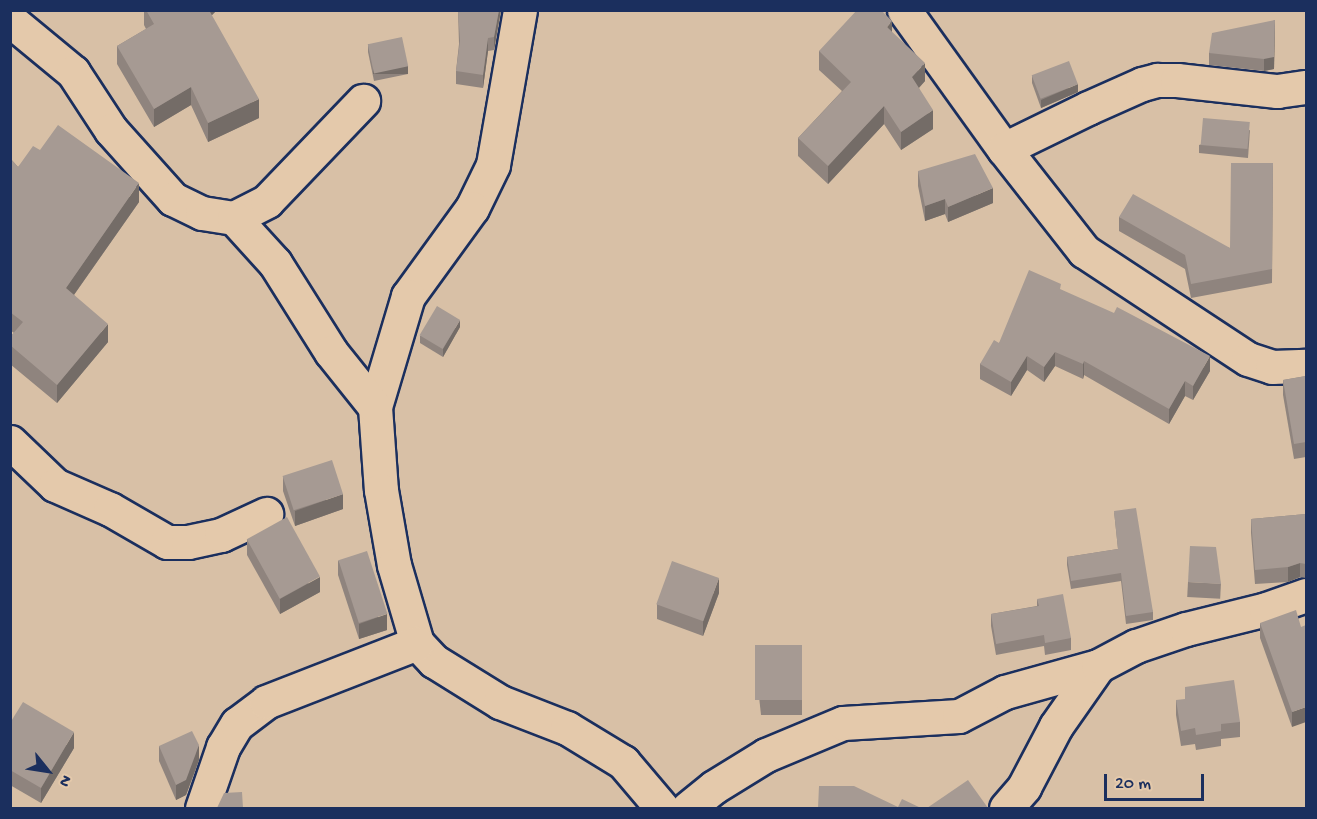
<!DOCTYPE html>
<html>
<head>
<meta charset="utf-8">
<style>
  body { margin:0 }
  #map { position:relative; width:1317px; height:819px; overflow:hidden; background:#d8c0a6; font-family:"Gochi Hand",sans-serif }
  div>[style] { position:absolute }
  .roads { filter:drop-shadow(2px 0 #1b2f5e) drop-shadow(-2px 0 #1b2f5e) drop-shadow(0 2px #1b2f5e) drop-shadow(0 -2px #1b2f5e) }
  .minor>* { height:33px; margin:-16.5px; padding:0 16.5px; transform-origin:16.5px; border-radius:16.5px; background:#e4c9ab }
  .wall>* { inset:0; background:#8f847e; transform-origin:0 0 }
  .shaded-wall>* { inset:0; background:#746c67; transform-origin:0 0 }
  .building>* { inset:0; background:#a69a93; transform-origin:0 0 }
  span { translate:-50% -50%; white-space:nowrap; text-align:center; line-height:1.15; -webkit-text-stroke:5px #e4c9ab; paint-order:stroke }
  .frame { position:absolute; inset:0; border:12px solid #1b2f5e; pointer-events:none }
  .north { position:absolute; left:18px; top:741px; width:60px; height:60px; -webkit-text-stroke:4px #e4c9ab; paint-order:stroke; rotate:120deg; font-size:16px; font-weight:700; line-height:24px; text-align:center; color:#1b2f5e }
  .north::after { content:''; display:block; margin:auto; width:21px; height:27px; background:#1b2f5e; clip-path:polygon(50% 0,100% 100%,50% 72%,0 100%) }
  .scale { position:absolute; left:1104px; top:774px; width:100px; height:27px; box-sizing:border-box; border:3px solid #1b2f5e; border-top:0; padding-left:8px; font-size:18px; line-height:21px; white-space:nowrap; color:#1b2f5e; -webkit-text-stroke:4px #e4c9ab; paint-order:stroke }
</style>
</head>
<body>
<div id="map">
  <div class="roads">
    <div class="minor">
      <div style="left:520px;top:10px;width:157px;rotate:99.9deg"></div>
      <div style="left:493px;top:165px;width:48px;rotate:116deg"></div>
      <div style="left:472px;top:208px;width:109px;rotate:126deg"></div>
      <div style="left:408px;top:296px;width:116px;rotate:106.6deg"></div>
      <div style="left:375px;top:407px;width:83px;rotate:85.9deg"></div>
      <div style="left:381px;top:490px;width:76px;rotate:80.2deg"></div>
      <div style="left:394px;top:565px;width:81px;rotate:73.6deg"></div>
      <div style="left:417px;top:643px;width:25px;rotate:47deg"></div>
      <div style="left:434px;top:661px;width:78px;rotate:31.8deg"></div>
      <div style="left:500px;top:702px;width:72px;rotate:21.2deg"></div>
      <div style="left:567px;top:728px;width:66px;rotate:31.3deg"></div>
      <div style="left:623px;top:762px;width:60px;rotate:49.7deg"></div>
      <div style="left:904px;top:10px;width:171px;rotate:54.3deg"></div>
      <div style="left:1004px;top:149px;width:130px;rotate:51.9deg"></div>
      <div style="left:1084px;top:251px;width:196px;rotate:33.4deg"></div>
      <div style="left:1248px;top:359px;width:25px;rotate:18deg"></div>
      <div style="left:1272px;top:367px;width:34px;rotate:-2deg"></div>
      <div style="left:10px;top:20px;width:82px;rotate:39.5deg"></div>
      <div style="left:73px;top:72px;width:69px;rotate:56.8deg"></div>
      <div style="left:111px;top:130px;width:93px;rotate:48.1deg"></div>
      <div style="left:173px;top:199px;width:32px;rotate:26deg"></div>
      <div style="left:202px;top:213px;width:32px;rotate:9deg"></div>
      <div style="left:234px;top:218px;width:37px;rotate:-27deg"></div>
      <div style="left:267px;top:201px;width:139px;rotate:-46.2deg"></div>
      <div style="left:1004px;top:149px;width:93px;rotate:-26deg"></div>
      <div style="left:1088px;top:108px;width:59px;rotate:-24deg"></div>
      <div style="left:1142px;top:84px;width:16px;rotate:-15deg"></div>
      <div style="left:1157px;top:80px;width:20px"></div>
      <div style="left:1177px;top:80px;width:101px;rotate:6.3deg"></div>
      <div style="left:1277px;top:91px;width:29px;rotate:-8deg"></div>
      <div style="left:234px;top:218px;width:61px;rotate:47.7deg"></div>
      <div style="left:275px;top:263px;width:105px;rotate:57.8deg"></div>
      <div style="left:331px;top:352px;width:70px;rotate:51.3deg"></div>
      <div style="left:10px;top:442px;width:62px;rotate:43.7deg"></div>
      <div style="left:55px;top:485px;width:60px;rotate:23.6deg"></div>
      <div style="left:110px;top:509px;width:66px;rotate:30.1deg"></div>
      <div style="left:167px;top:542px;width:21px"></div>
      <div style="left:188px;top:542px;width:34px;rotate:-12deg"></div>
      <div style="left:221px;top:535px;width:50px;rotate:-25deg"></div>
      <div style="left:202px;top:808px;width:65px;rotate:-71deg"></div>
      <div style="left:223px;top:747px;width:27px;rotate:-59deg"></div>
      <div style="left:237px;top:724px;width:36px;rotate:-37deg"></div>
      <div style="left:266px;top:702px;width:162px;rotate:-21.3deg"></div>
      <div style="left:688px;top:808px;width:33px;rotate:-39deg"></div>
      <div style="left:714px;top:787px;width:61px;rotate:-31.6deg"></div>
      <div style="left:766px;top:755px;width:83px;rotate:-22.6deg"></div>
      <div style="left:843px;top:723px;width:116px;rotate:-3.5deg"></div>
      <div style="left:959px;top:716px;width:52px;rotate:-27.6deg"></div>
      <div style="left:1005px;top:692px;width:97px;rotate:-15.6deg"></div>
      <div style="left:1006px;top:808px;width:28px;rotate:-49deg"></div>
      <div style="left:1024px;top:787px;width:69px;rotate:-62.3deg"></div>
      <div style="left:1056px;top:726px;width:73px;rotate:-55deg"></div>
      <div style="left:1098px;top:666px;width:43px;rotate:-27.8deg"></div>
      <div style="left:1136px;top:646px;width:53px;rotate:-18.8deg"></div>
      <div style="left:1186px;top:629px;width:82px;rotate:-14deg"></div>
      <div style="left:1266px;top:609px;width:42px;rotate:-19.3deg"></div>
    </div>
  </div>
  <div class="wall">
    <div style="clip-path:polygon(144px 10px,217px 10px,211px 16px,259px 118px,208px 142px,191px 105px,154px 127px,117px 64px,117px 46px,146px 29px,144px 25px)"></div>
    <div style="clip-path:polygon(458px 10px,501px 10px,494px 50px,488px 51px,483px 88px,456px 84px,456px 71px,459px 44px)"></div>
    <div style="clip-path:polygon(1275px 20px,1274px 69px,1264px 71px,1209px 65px,1209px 53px)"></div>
    <div style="clip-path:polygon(892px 33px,925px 81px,919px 88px,933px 129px,901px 150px,884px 124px,828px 184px,798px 156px,798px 138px,842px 91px,819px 70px,819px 51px)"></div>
    <div style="clip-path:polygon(368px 44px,408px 74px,374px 81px,368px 52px)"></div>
    <div style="clip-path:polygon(1032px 75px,1078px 92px,1041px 108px,1032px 83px)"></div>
    <div style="clip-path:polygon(1250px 130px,1248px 158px,1199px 153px,1199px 145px)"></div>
    <div style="clip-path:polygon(40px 150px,139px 202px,74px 295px,108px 342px,57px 403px,10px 364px,10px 337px,14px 333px,10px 330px,10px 158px,18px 167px)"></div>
    <div style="clip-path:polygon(1273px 163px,1272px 283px,1191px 298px,1185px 269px,1119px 231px,1119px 217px,1230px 248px)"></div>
    <div style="clip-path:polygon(918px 171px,993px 203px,948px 222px,945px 214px,925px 221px,918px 186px)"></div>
    <div style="clip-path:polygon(1061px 290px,1210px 371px,1193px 400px,1185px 396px,1169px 424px,1084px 375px,1083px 379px,1055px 366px,1044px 382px,1027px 370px,1011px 396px,980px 379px,980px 364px,999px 343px)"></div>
    <div style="clip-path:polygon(460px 327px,443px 357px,420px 343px,420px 336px)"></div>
    <div style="clip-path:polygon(1306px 376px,1306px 457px,1294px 459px,1283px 395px,1283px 380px)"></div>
    <div style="clip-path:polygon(283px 476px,343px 509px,295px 526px,283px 491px)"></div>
    <div style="clip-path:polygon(1306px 506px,1306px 578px,1300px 577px,1288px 582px,1255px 584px,1251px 533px,1251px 519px,1306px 514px)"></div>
    <div style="clip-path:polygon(1114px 511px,1153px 612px,1153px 620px,1126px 624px,1121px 581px,1071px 589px,1067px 565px,1067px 557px,1118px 549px)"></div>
    <div style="clip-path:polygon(247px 539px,320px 592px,280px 614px,247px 555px)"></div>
    <div style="clip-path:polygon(338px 560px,387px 630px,359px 639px,338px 575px)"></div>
    <div style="left:1188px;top:582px;width:33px;height:15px;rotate:3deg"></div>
    <div style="clip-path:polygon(719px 593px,703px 636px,657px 619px,657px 604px)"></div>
    <div style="clip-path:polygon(1037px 599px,1071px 638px,1071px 650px,1045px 655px,1044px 646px,996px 655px,991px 626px,991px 614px,1037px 606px)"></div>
    <div style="clip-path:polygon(1260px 623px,1301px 627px,1292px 727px,1260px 638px)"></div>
    <div style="clip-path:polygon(755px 645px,802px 645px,802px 715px,761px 715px,755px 660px)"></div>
    <div style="clip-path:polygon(1176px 700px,1240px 722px,1240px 737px,1221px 739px,1221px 746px,1196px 750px,1195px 744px,1181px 746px,1176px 715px)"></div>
    <div style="clip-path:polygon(10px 723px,74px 748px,41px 803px,10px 785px)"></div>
    <div style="clip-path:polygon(159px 746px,199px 760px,186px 795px,176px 800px,159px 761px)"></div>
  </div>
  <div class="shaded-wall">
    <div style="clip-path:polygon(205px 10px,217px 10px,205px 22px)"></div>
    <div style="clip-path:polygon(499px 10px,501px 10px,494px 50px,494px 37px)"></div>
    <div style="clip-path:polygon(1275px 20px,1274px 69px,1264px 71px,1264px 59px)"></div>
    <div style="clip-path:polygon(892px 21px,892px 40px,887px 27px)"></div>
    <div style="clip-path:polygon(488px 38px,488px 51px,483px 88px,483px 75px)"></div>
    <div style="clip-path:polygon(925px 63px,925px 81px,912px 95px,912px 77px)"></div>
    <div style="left:408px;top:66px;width:8px;height:35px;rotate:90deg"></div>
    <div style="clip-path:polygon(1078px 84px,1078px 92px,1041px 108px,1041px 100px)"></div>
    <div style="clip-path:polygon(191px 87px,191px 105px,154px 127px,154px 109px)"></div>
    <div style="clip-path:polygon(259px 99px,259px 118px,208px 142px,208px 123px)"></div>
    <div style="clip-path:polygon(884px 106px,884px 124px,828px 184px,828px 166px)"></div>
    <div style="clip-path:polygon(933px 110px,933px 129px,901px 150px,901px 132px)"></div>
    <div style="clip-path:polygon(139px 183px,139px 202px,66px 306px,66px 288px)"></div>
    <div style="clip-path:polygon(993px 188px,993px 203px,948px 222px,948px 207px)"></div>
    <div style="clip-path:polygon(945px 199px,945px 214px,925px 221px,925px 206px)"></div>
    <div style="clip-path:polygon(460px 320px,460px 327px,443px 357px,443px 349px)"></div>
    <div style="clip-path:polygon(108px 324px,108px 342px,57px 403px,57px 385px)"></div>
    <div style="clip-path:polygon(1055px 352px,1055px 366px,1044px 382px,1044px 367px)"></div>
    <div style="clip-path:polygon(1027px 356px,1027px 370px,1011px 396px,1011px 382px)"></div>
    <div style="clip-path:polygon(1210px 356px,1210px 371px,1193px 400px,1193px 386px)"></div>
    <div style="clip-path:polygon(1084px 361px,1084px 375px,1083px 379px,1083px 364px)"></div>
    <div style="clip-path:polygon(1185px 381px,1185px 396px,1169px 424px,1169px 409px)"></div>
    <div style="clip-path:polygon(343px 494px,343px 509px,295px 526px,295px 511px)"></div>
    <div style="clip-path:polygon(1300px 563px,1300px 577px,1288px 582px,1288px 567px)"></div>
    <div style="clip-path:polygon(320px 577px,320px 592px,280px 614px,280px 599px)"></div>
    <div style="clip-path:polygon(719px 578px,719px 593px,703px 636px,703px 621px)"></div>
    <div style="clip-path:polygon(387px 614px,387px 630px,359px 639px,359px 624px)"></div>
    <div style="clip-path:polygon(1306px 707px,1306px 722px,1292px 727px,1292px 712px)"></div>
    <div style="clip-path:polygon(74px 732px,74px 748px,41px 803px,41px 788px)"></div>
    <div style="clip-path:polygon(199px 745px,199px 760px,186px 795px,176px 800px,176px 785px)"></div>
  </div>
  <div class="building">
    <div style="clip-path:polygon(146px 10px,209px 10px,259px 99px,208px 123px,191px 87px,154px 109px,117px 46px,154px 24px)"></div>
    <div style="clip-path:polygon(458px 10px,499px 10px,494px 37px,488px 38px,483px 75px,456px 71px,460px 41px)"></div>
    <div style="clip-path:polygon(857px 10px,881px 10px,892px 21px,887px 27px,925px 63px,912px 77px,933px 110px,901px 132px,884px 106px,828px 166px,798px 138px,851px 82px,819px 51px)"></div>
    <div style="clip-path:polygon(1275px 20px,1274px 57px,1264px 59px,1209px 53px,1212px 33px)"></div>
    <div style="left:402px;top:37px;width:30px;height:35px;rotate:78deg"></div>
    <div style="left:1069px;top:61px;width:25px;height:40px;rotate:69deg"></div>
    <div style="left:1203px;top:118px;width:47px;height:27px;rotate:5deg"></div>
    <div style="clip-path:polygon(58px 125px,139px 183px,66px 288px,108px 324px,57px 385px,10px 345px,10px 337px,23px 322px,10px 312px,10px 158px,18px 167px,33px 146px,40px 150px)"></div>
    <div style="clip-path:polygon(975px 154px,993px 188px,948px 207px,945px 199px,925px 206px,918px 171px)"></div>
    <div style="clip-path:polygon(1231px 163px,1273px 163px,1272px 269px,1191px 284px,1185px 255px,1119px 217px,1133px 194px,1230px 248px)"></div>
    <div style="clip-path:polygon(1029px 270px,1061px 284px,1060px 289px,1114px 313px,1117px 307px,1210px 356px,1193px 386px,1185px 381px,1169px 409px,1084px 361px,1083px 364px,1055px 352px,1044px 367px,1027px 356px,1011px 382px,980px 364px,994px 340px,999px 343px)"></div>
    <div style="left:437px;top:306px;width:27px;height:34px;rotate:31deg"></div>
    <div style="clip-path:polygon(1306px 376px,1306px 442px,1294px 444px,1283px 380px)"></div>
    <div style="left:332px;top:460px;width:36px;height:52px;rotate:72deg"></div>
    <div style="clip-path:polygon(1136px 508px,1153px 612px,1126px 616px,1121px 573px,1071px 581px,1067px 557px,1118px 549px,1114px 511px)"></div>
    <div style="clip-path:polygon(1306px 514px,1306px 564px,1300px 563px,1288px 567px,1255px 570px,1251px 519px)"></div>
    <div style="left:287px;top:517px;width:68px;height:46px;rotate:61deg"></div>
    <div style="clip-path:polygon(1190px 546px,1216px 547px,1221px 584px,1188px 582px)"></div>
    <div style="left:367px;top:551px;width:66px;height:30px;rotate:72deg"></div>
    <div style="left:672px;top:561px;width:50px;height:46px;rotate:20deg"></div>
    <div style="clip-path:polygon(1063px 594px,1071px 638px,1045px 643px,1044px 635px,996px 644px,991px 614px,1039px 606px,1037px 599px)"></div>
    <div style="clip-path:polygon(1296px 610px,1301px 627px,1306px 625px,1306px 707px,1292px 712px,1260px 623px)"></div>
    <div style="left:755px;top:645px;width:47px;height:55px"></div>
    <div style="clip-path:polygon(1234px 680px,1240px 722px,1221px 724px,1221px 731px,1196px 735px,1195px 728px,1181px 731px,1176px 700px,1185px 699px,1185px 687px)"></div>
    <div style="clip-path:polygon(23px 702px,74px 732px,41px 788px,10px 770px,10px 723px)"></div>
    <div style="clip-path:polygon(192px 731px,199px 745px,186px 780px,176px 785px,159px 746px)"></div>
    <div style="clip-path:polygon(968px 780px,988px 808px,927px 808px)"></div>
    <div style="clip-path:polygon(819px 786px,854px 786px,898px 807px,902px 799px,921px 808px,818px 808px)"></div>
    <div style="clip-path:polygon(242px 792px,243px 808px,217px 808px,224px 793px)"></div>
  </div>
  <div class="frame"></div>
  <div class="north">N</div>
  <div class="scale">20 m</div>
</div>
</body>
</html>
